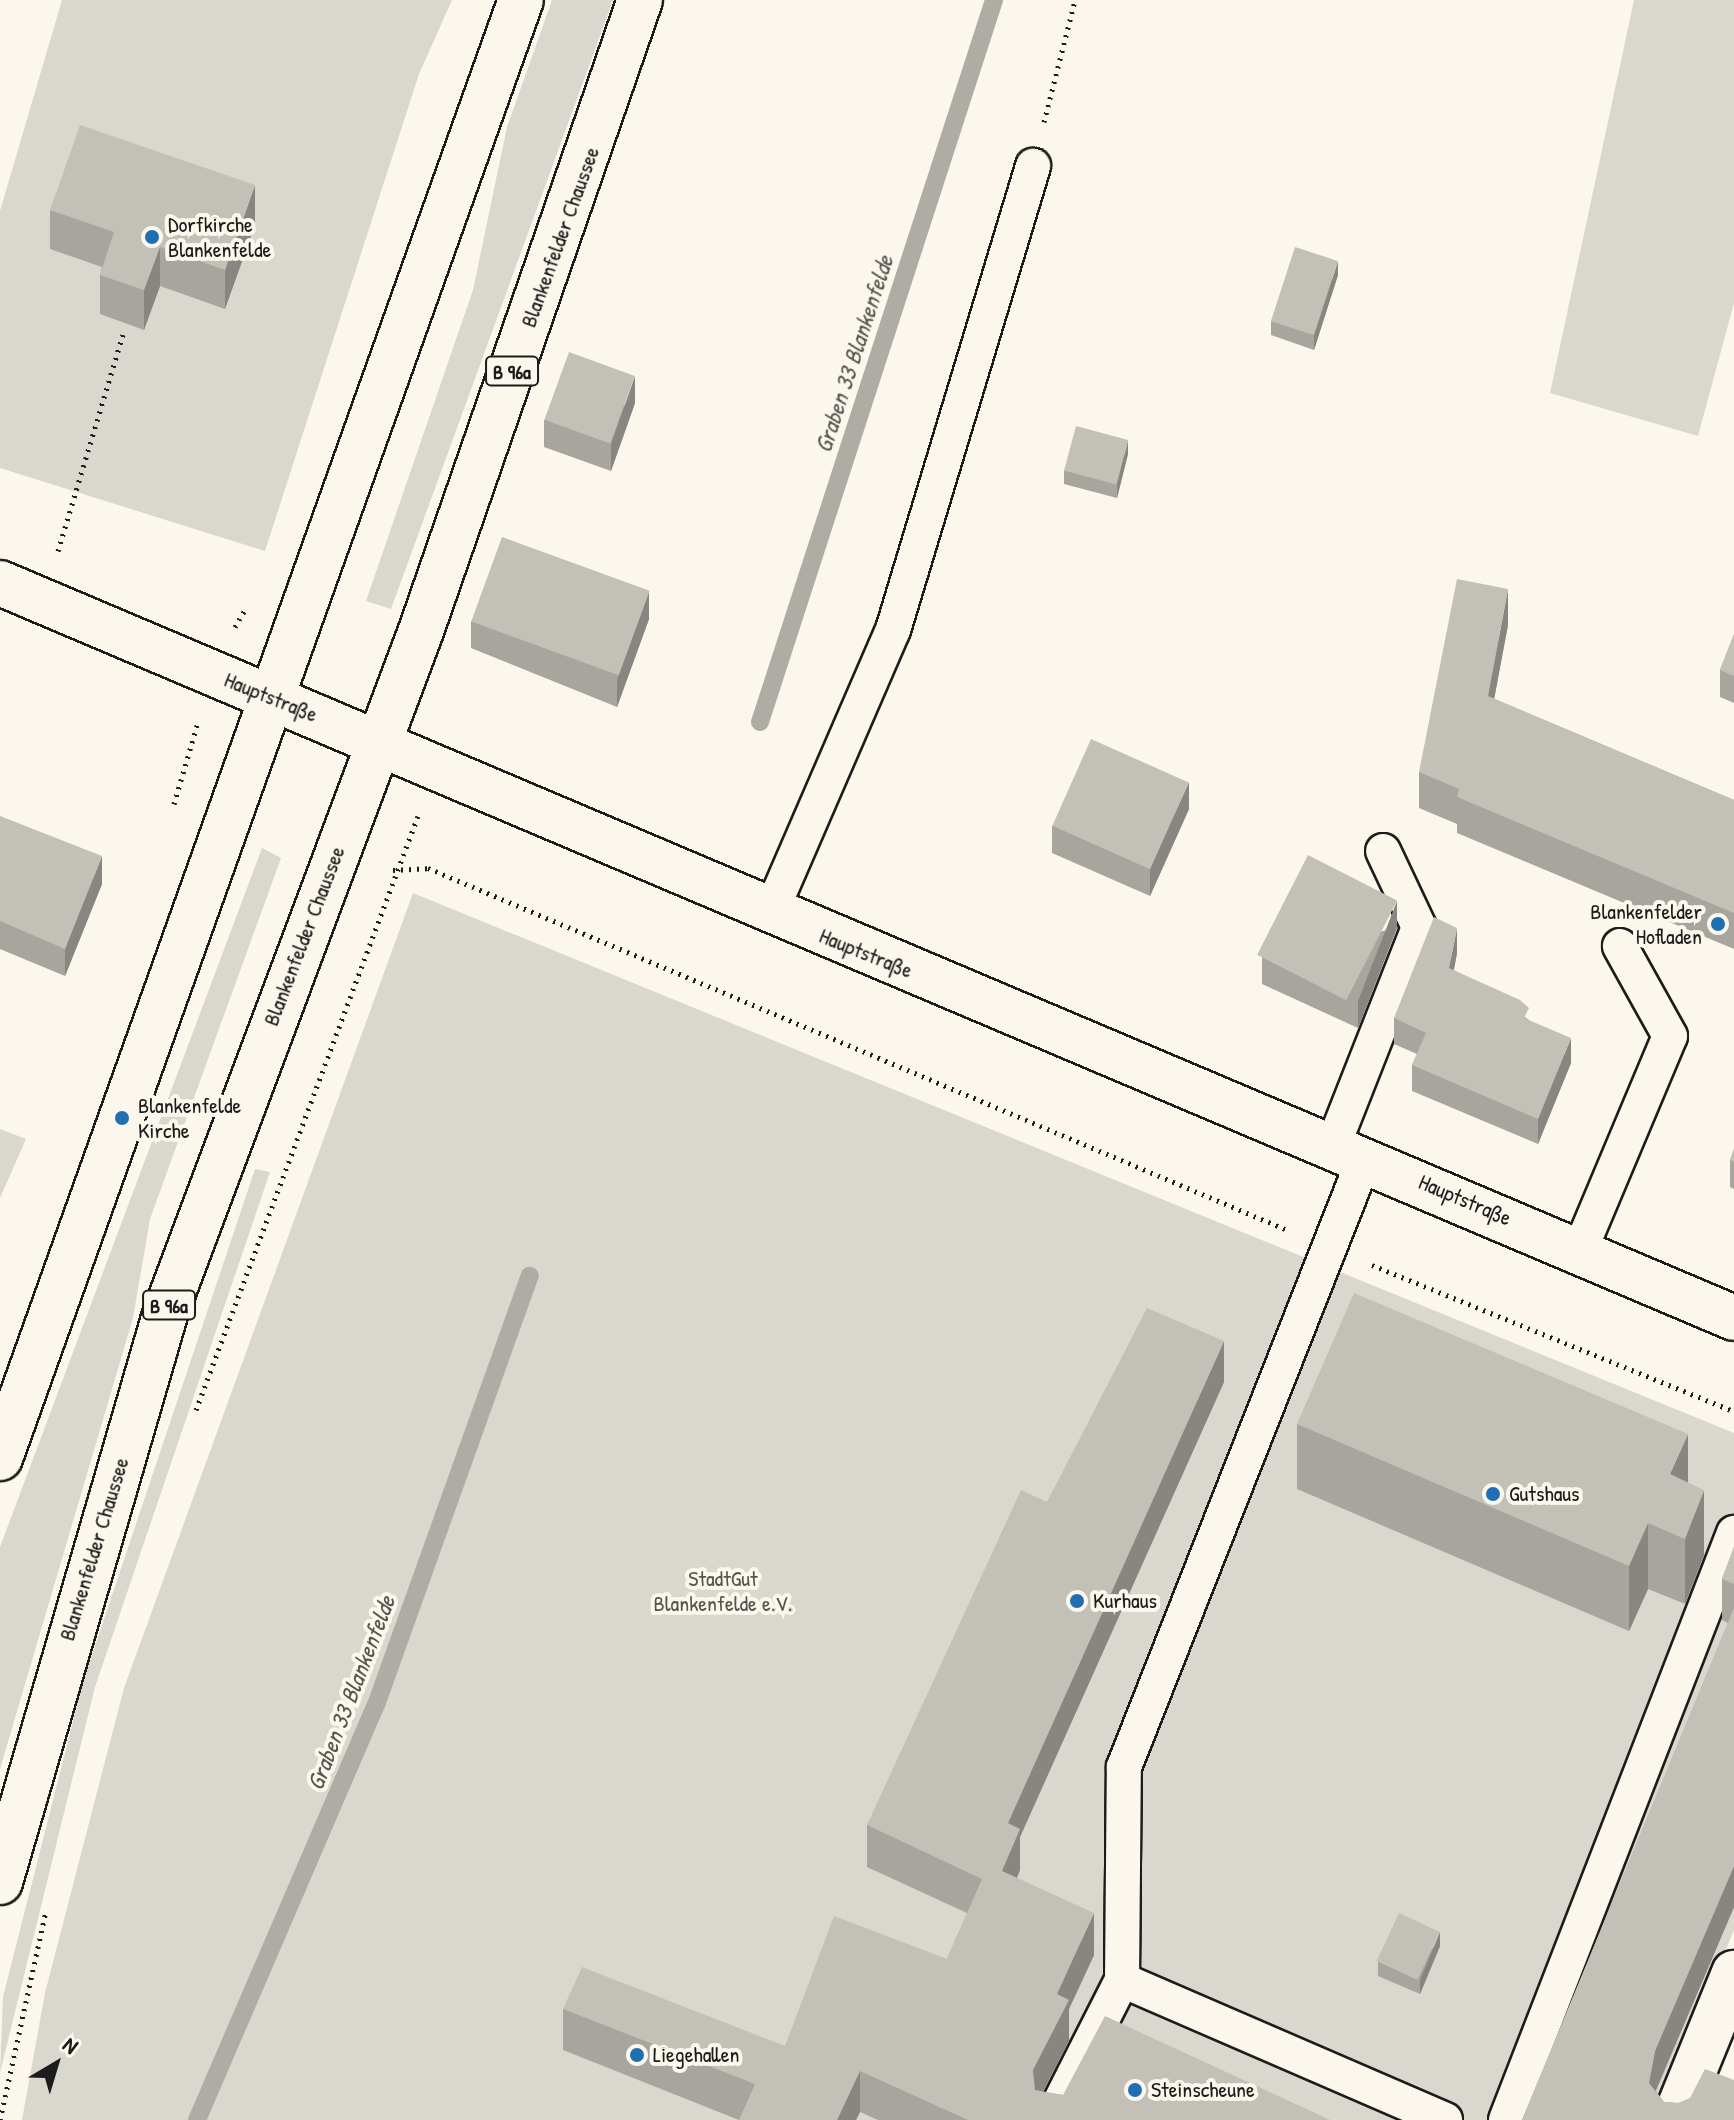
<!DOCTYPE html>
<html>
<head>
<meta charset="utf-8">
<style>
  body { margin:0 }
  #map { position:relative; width:1734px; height:2120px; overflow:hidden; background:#fbf7ec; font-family:"Patrick Hand",sans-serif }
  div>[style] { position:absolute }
  .green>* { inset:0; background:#dad7ce }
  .stream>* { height:18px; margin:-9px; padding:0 9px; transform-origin:9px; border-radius:9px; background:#afaca5 }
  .path>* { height:5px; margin-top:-2.5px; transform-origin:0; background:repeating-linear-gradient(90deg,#1c1c1c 0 2px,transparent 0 8px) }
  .roads { filter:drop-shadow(2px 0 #1c1c1c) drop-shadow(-2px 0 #1c1c1c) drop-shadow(0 2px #1c1c1c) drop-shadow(0 -2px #1c1c1c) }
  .service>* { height:34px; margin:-17px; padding:0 17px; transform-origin:17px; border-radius:17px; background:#fbf7ec }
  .tertiary>* { height:44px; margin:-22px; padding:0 22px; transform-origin:22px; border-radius:22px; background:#fbf7ec }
  .primary>* { height:44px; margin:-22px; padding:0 22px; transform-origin:22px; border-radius:22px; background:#fbf7ec }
  .wall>* { inset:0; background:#a8a59e }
  .shaded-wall>* { inset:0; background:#888681 }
  .building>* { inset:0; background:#c3c0b8; transform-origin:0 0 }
  .dots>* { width:22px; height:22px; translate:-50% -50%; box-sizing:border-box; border:4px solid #fbf7ec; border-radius:50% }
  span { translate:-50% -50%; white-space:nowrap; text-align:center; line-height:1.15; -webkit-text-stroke:8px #fbf7ec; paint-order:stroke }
  .shield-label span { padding:2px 6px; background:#fbf7ec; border:2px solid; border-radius:6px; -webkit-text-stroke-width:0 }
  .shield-label { font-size:20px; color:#1c1c1c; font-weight:700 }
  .poi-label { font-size:22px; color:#1c1c1c }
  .left { translate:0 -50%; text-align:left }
  .right { translate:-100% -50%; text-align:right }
  .street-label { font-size:22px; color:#1c1c1c }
  .park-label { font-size:22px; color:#555451 }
  .water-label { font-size:24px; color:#575653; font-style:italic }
  .north { position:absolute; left:16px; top:2024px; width:80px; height:80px; -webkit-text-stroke:6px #fbf7ec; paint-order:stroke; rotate:38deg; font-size:22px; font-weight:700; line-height:32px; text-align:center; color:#1c1c1c }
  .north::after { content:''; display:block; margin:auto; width:28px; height:36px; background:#1c1c1c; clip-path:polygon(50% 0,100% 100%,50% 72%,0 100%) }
</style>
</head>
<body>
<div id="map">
  <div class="green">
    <div style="clip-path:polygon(62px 0,452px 0,419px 74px,265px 551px,0 468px,0 211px)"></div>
    <div style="clip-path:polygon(552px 0,613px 0,391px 609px,366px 601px,473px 290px,507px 127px)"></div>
    <div style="clip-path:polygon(1634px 0,1734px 0,1734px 303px,1698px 436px,1550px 393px)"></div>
    <div style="clip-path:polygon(262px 848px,281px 858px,150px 1219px,133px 1318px,0 1769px,0 1547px)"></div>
    <div style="clip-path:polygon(413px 893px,1734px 1433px,1734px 1930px,1655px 2120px,22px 2120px,45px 1993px,124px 1688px)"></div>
    <div style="clip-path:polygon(0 1129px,26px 1139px,0 1198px)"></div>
    <div style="clip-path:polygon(255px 1169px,270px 1172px,95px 1687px,0 2073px,3px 1997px,83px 1682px)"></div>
  </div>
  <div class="stream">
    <div style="left:760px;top:722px;width:759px;rotate:-72.04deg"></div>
    <div style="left:197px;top:2120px;width:452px;rotate:-66.7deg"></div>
    <div style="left:376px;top:1705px;width:456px;rotate:-70.3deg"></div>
  </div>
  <div class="path">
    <div style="left:1044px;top:122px;width:126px;rotate:-75.7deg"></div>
    <div style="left:58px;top:551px;width:226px;rotate:-73.3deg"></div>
    <div style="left:235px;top:627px;width:22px;rotate:-60deg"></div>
    <div style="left:174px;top:804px;width:85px;rotate:-73.7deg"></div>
    <div style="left:393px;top:870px;width:35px;rotate:-3deg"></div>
    <div style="left:428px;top:868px;width:930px;rotate:22.84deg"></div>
    <div style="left:1372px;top:1265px;width:390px;rotate:22deg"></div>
    <div style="left:196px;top:1410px;width:634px;rotate:-69.51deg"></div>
    <div style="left:0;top:2120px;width:215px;rotate:-77.6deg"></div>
  </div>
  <div class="roads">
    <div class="service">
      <div style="left:770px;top:914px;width:309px;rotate:-66.6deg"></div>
      <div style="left:893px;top:630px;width:485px;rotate:-73.2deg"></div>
      <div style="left:1334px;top:1143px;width:232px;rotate:-68.5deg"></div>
      <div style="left:1419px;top:927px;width:84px;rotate:-115.3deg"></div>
      <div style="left:1580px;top:1250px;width:232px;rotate:-67.2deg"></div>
      <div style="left:1670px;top:1036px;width:103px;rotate:-119.1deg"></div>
      <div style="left:1122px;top:1980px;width:352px;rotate:23.4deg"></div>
      <div style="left:1051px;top:2120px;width:157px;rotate:-63.1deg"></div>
      <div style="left:1122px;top:1980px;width:213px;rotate:-89.5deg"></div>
      <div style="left:1124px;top:1767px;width:656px;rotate:-68.44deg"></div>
      <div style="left:1506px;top:2120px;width:630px;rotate:-68.77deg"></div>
    </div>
    <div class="tertiary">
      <div style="left:0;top:583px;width:1883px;rotate:22.97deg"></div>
      <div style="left:1674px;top:2120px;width:159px;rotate:-67.8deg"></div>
    </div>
    <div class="primary">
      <div style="left:0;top:1458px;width:1548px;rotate:-70.34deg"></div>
      <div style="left:0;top:1882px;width:595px;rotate:-73.79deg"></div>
      <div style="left:166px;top:1311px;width:729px;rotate:-69.45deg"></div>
      <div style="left:422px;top:628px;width:665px;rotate:-70.86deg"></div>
    </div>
  </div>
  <div class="wall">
    <div style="clip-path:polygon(50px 210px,255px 225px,225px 309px,160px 286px,144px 330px,100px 314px,100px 275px,102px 267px,50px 249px)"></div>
    <div style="clip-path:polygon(1338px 275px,1314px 350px,1271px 335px,1271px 321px)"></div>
    <div style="clip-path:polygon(635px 403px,611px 471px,544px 447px,544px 420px)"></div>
    <div style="clip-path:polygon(1128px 454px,1117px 498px,1064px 484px,1064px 470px)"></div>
    <div style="clip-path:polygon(649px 619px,617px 707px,471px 648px,471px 621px)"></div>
    <div style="clip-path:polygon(1508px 625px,1494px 699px,1734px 800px,1734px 949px,1457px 833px,1457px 824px,1419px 808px,1419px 772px)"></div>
    <div style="clip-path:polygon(1734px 634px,1734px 703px,1720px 697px,1720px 670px)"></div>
    <div style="clip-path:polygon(1189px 809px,1150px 896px,1052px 853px,1052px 826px)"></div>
    <div style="clip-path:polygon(0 816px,102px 884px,65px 976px,0 949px)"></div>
    <div style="clip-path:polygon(1397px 928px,1358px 1028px,1262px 984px,1262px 957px)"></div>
    <div style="clip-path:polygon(1457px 953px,1454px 970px,1529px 1020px,1571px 1063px,1538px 1144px,1412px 1091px,1412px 1065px,1417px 1054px,1394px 1044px,1394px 1018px)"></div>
    <div style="clip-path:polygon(1734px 1149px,1734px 1189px,1730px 1187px,1730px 1160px)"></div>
    <div style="clip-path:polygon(1224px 1382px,1020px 1837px,1020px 1870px,1017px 1878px,1094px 1955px,1069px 2009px,1069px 2041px,1043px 2092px,1063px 2095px,1330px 2120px,878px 2120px,860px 2112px,856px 2120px,739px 2120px,563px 2050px,563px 2009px,785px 2046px,947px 1959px,967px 1913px,867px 1867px,867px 1825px,1047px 1502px)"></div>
    <div style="clip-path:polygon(1297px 1424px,1688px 1483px,1704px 1555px,1685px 1604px,1648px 1589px,1629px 1631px,1297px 1489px)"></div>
    <div style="clip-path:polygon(1734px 1547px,1734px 1907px,1656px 2091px,1664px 2102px,1678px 2103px,1734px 2120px,1522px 2120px,1728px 1623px,1722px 1620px,1722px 1579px)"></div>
    <div style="clip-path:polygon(1440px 1946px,1420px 1994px,1378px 1976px,1378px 1962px)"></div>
  </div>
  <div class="shaded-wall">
    <div style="clip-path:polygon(255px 185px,255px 225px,225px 309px,225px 270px)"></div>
    <div style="clip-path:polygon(160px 247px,160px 286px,144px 330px,144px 290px)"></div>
    <div style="clip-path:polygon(1338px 261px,1338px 275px,1314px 350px,1314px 336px)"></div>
    <div style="clip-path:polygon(635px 376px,635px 403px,611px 471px,611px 444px)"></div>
    <div style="clip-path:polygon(1128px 440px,1128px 454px,1117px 498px,1117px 484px)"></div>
    <div style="clip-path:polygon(1508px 589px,1508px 625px,1488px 732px,1488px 696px)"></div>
    <div style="clip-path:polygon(649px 591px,649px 619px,617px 707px,617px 680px)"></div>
    <div style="clip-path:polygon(1189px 782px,1189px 809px,1150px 896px,1150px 868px)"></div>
    <div style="clip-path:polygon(102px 856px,102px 884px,65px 976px,65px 949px)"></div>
    <div style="clip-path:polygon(1397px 901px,1397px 928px,1358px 1028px,1358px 1001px)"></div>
    <div style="clip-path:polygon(1457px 928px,1457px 953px,1449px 994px,1449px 968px)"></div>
    <div style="clip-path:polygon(1571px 1038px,1571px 1063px,1538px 1144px,1538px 1119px)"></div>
    <div style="clip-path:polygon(1224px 1341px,1224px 1382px,1020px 1837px,1020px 1870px,1002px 1912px,1002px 1871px,1008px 1823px)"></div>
    <div style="clip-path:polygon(1688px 1434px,1688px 1499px,1670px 1474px)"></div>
    <div style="clip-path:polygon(1704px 1490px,1704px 1555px,1685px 1604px,1685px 1539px)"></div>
    <div style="clip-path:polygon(1648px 1523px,1648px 1589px,1629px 1631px,1629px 1566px)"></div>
    <div style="clip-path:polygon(1734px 1866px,1734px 1907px,1655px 2092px,1649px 2083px,1655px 2051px)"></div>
    <div style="clip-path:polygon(1094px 1913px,1094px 1955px,1069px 2009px,1069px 2041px,1033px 2111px,1033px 2070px,1057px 1994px)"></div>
    <div style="clip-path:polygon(1440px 1932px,1440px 1946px,1420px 1994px,1420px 1980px)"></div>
    <div style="clip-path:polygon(860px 2071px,860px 2112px,856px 2120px,837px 2120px)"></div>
  </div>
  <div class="building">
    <div style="clip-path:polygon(80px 125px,255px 185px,225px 270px,160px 247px,144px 290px,100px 275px,114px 232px,50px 210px)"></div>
    <div style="left:1295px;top:247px;width:45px;height:78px;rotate:18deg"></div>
    <div style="left:569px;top:352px;width:70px;height:72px;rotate:20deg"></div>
    <div style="left:1076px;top:426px;width:54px;height:46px;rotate:15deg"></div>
    <div style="left:502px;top:537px;width:157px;height:90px;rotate:20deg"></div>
    <div style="clip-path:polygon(1457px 579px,1508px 589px,1488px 696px,1734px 800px,1734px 913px,1457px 797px,1459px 789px,1419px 772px)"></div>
    <div style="clip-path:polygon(1734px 634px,1734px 676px,1720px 670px)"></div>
    <div style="left:1091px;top:739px;width:107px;height:95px;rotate:24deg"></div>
    <div style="clip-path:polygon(0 816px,102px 856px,65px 949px,0 921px)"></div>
    <div style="left:1308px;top:855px;width:100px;height:112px;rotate:27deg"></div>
    <div style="clip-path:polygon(1434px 917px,1457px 928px,1449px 968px,1520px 1000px,1529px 1008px,1524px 1018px,1571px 1038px,1538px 1119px,1412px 1065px,1426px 1033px,1394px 1018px)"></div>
    <div style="clip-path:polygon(1734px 1149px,1734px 1162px,1730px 1160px)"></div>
    <div style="clip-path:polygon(1354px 1293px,1688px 1434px,1670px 1474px,1704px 1490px,1685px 1539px,1648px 1523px,1629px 1566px,1297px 1424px)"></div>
    <div style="clip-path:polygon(1147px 1308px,1224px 1341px,1008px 1823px,1020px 1829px,1002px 1871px,1094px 1913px,1057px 1994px,1069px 2000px,1033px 2070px,1035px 2090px,1063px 2095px,1105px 2016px,1330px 2120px,968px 2120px,860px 2071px,837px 2120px,739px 2120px,755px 2084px,563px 2009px,582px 1967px,785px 2046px,834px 1916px,947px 1959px,982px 1879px,867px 1825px,1021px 1490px,1047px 1502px)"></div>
    <div style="clip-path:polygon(1734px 1547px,1734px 1584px,1722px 1579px)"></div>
    <div style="clip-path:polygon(1734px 1608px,1734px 1866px,1655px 2051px,1649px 2083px,1664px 2102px,1678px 2103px,1690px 2098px,1705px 2069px,1734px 2080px,1734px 2120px,1522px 2120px)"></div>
    <div style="left:1399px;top:1913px;width:45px;height:53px;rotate:25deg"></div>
  </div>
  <div class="dots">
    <div style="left:152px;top:237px;background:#1f6fb2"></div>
    <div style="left:1718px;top:924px;background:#1f6fb2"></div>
    <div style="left:122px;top:1118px;background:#1f6fb2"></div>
    <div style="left:1493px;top:1494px;background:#1f6fb2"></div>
    <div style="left:1077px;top:1601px;background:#1f6fb2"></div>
    <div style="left:637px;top:2055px;background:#1f6fb2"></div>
    <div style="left:1135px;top:2090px;background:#1f6fb2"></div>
  </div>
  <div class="shield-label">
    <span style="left:512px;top:371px">B 96a</span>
    <span style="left:169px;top:1305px">B 96a</span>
  </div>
  <div class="poi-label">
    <span class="left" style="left:168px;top:237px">Dorfkirche<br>Blankenfelde</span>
    <span class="right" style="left:1702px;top:924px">Blankenfelder<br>Hofladen</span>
    <span class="left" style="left:138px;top:1118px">Blankenfelde<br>Kirche</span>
    <span class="left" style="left:1509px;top:1494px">Gutshaus</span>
    <span class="left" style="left:1093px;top:1601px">Kurhaus</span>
    <span class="left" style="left:653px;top:2055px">Liegehallen</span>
    <span class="left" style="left:1151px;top:2090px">Steinscheune</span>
  </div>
  <div class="street-label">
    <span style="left:560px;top:237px;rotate:-70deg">Blankenfelder Chaussee</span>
    <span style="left:271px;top:697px;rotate:22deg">Hauptstraße</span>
    <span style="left:304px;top:936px;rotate:-69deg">Blankenfelder Chaussee</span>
    <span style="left:866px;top:953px;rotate:22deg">Hauptstraße</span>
    <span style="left:1465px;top:1200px;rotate:23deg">Hauptstraße</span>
    <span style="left:94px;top:1549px;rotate:-73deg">Blankenfelder Chaussee</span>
  </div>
  <div class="park-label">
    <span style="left:723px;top:1591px">StadtGut<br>Blankenfelde e.V.</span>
  </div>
  <div class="water-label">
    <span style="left:854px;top:354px;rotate:-72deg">Graben 33 Blankenfelde</span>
    <span style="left:351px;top:1693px;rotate:-69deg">Graben 33 Blankenfelde</span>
  </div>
  <div class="north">N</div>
</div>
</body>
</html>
